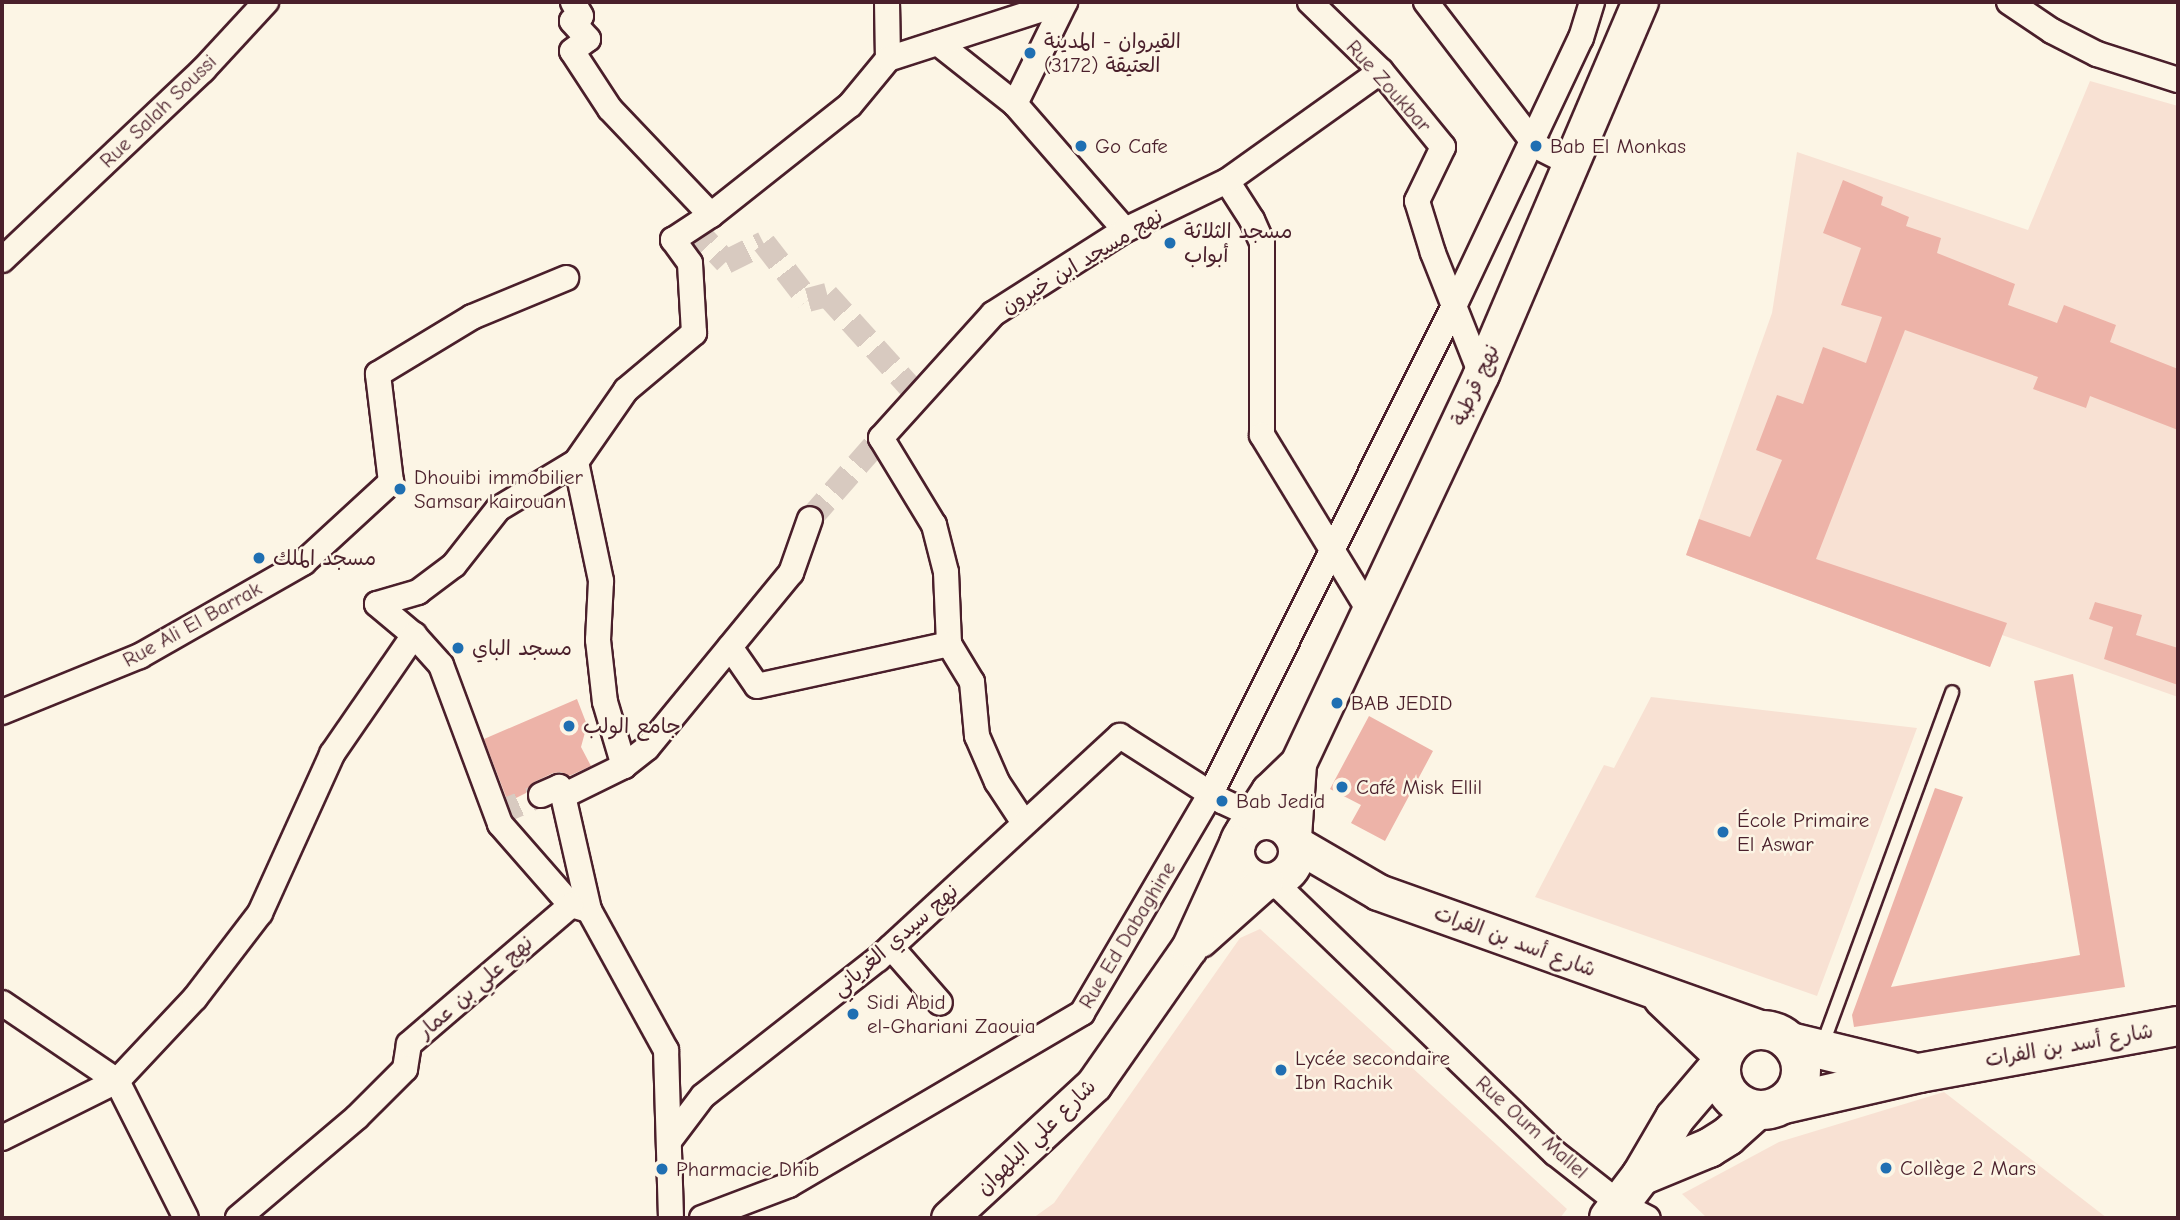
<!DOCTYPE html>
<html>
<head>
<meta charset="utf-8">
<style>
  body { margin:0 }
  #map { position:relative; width:2180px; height:1220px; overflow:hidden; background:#fcf5e5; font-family:"Comic Neue","Playpen Sans Arabic",sans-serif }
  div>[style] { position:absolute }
  .built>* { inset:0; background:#f8e1d3 }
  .building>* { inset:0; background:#edb3a8 }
  .street-tunnel>* { height:24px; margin-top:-12px; transform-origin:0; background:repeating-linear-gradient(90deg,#d8cac0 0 24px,transparent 0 36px) }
  .roads { filter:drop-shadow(2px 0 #4a1f2b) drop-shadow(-2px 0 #4a1f2b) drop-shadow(0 2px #4a1f2b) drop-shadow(0 -2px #4a1f2b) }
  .lane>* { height:12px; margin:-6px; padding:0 6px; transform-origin:6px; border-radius:6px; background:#fcf5e5 }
  .street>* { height:24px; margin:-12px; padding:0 12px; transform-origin:12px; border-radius:12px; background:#fcf5e5 }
  .secondary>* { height:35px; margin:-17.5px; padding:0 17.5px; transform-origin:17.5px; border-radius:17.5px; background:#fcf5e5 }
  .secondary>.ring { margin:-17.5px; padding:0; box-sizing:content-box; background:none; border:35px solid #fcf5e5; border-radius:50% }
  .primary>* { height:38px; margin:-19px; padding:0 19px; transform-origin:19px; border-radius:19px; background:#fcf5e5 }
  .primary>.ring { margin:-19px; padding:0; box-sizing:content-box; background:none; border:38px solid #fcf5e5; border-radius:50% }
  .dots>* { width:19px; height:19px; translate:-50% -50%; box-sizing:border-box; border:4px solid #fcf5e5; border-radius:50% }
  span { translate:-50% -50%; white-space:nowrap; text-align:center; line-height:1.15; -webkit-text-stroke:5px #fcf5e5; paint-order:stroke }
  .poi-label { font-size:21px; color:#4a1f2b }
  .left { translate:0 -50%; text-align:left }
  .street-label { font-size:21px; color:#4a1f2b }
  .frame { position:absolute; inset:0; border:4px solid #4a1f2b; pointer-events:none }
</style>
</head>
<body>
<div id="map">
  <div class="built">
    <div style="clip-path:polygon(2090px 81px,2178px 106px,2178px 697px,2002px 635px,1990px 667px,1686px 555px,1772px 313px,1797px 152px,2028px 230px)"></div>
    <div style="clip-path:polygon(1651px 697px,1917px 728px,1817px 996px,1535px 897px,1604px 765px,1614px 768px)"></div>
    <div style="clip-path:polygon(1260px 929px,1567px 1209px,1560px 1218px,1033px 1218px,1054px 1203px,1240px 938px)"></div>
    <div style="clip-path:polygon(1944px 1092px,2107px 1218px,1707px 1218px,1682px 1194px,1779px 1142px)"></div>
  </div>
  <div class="building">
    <div style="clip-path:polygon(1843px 180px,1883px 197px,1881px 205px,1909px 217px,1906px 226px,1941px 238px,1937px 253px,2015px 284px,2008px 305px,2057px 323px,2064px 305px,2116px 325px,2110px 342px,2178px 369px,2178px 430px,2090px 396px,2086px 408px,2033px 389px,2038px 377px,1905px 330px,1816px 559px,2007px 623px,1990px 667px,1686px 555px,1699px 519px,1750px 537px,1782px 460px,1756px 450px,1777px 395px,1803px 404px,1823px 347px,1866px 363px,1882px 317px,1841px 305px,1861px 248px,1823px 233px)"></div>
    <div style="clip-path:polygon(2095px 602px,2142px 615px,2136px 635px,2178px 648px,2178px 685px,2104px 659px,2113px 627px,2089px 619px)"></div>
    <div style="clip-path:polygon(2073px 674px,2125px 987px,1854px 1027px,1852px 1015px,1935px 788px,1963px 797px,1891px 987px,2080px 955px,2034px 681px)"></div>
    <div style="clip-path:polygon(577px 699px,587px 725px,581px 747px,591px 766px,569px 776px,561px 772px,553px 773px,534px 782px,526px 793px,508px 802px,484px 739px)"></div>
    <div style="clip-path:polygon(1369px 716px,1433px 751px,1385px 841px,1351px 823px,1361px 805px,1330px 789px)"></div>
  </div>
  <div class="street-tunnel">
    <div style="left:693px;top:227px;width:48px;rotate:46.7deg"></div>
    <div style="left:726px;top:262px;width:42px;rotate:-26.6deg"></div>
    <div style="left:764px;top:243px;width:72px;rotate:52.3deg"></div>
    <div style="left:808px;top:300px;width:20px;rotate:-15deg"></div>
    <div style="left:827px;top:295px;width:136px;rotate:48deg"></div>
    <div style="left:810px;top:519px;width:108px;rotate:-48.8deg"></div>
    <div style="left:497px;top:814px;width:48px;rotate:-23.4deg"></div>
  </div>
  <div class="roads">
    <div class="lane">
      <div style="left:1822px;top:1046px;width:377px;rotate:-69.8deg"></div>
    </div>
    <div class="street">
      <div style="left:887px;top:2px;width:57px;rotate:89deg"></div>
      <div style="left:1310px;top:2px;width:99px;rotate:44.2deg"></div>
      <div style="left:1381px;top:71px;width:98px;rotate:50.8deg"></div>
      <div style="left:1443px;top:147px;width:60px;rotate:115.7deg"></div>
      <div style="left:1417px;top:201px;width:54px;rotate:72.9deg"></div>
      <div style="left:1433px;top:253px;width:130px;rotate:68.4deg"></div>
      <div style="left:1426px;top:2px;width:181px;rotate:52.6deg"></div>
      <div style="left:1536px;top:146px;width:40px;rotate:26.6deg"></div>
      <div style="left:2009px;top:2px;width:52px;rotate:34deg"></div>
      <div style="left:2052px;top:31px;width:51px;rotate:27.1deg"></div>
      <div style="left:2097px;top:54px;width:85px;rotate:17.8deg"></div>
      <div style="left:938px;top:43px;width:98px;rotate:38.4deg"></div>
      <div style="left:1015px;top:104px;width:167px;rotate:48.9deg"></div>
      <div style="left:1015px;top:104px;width:114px;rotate:-63.9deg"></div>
      <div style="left:1227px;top:181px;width:46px;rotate:57.3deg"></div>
      <div style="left:1252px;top:220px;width:24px;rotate:66deg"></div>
      <div style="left:1262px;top:242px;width:193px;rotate:90deg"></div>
      <div style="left:1262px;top:435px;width:207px;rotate:58.6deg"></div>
      <div style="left:711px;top:215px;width:177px;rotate:-38.4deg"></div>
      <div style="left:850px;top:105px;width:60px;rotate:-50.4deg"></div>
      <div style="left:888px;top:59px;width:186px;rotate:-17.9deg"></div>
      <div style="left:2px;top:260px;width:277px;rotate:-43.4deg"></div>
      <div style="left:203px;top:70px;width:93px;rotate:-47.2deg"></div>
      <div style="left:576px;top:462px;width:122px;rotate:78.1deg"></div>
      <div style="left:601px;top:581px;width:59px;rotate:92.9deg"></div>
      <div style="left:598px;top:640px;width:62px;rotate:83.6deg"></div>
      <div style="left:605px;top:702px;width:67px;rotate:73.5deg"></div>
      <div style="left:377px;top:604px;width:43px;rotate:-16.3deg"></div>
      <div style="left:418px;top:592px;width:45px;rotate:-36.9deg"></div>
      <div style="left:454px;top:565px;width:71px;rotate:-51.8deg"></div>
      <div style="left:498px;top:509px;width:91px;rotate:-31.1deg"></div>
      <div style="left:576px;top:462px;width:88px;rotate:-55.2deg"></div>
      <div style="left:626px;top:390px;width:89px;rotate:-40deg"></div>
      <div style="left:694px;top:333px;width:70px;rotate:-93.3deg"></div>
      <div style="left:690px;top:263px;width:29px;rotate:-126deg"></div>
      <div style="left:673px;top:240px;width:45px;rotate:-33.3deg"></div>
      <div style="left:711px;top:215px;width:146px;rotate:-133.6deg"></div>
      <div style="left:610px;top:109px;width:69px;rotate:-123.2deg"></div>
      <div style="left:572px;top:51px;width:20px;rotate:-37deg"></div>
      <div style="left:588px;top:39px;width:24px;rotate:-132deg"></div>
      <div style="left:572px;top:21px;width:10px;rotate:-29deg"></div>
      <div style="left:581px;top:16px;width:16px;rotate:-120deg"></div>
      <div style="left:377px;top:604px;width:48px;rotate:40deg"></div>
      <div style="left:414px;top:635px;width:40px;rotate:48deg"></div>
      <div style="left:441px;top:665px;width:170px;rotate:69.6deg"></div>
      <div style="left:500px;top:824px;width:108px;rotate:48.8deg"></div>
      <div style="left:571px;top:905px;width:19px;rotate:16deg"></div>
      <div style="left:589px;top:910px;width:160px;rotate:61.2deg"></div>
      <div style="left:666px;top:1050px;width:168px;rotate:88.3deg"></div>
      <div style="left:949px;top:644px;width:72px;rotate:-92.4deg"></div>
      <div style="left:946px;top:572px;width:49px;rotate:-104.3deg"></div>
      <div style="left:934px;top:525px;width:102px;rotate:-121.3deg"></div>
      <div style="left:881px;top:438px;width:167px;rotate:-47.9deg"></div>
      <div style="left:993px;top:314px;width:156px;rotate:-32.5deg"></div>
      <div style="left:1125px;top:230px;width:113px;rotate:-25.7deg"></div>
      <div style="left:1227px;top:181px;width:189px;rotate:-35.5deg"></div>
      <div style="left:730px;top:647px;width:47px;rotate:55.3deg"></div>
      <div style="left:757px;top:686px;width:197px;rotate:-12.3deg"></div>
      <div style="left:949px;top:644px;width:44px;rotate:58.8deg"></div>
      <div style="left:972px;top:682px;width:54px;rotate:84.7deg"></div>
      <div style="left:977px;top:736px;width:50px;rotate:66.5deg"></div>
      <div style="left:997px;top:782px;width:49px;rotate:56.6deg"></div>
      <div style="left:2px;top:712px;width:149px;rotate:-22.1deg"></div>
      <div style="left:140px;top:656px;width:188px;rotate:-29.7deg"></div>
      <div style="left:303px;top:563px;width:120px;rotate:-42.6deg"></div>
      <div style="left:391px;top:482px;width:109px;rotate:-96.9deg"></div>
      <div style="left:378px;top:374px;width:110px;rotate:-31.2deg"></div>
      <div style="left:472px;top:317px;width:102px;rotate:-22.5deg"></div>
      <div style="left:541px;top:795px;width:20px;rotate:-24deg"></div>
      <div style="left:559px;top:787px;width:10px;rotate:66deg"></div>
      <div style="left:1272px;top:880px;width:393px;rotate:44deg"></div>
      <div style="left:1555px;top:1153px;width:83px;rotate:38.1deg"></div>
      <div style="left:1620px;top:1204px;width:31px;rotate:27deg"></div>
      <div style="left:589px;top:910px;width:117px;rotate:-102.8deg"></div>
      <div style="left:563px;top:796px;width:68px;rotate:-26.2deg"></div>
      <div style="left:624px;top:766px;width:29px;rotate:-38deg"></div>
      <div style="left:647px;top:748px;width:227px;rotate:-50.6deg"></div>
      <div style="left:791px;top:573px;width:57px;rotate:-70.6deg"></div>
      <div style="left:891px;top:947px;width:74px;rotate:48.8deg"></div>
      <div style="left:2px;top:1003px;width:139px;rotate:34.1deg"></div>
      <div style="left:117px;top:1081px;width:153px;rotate:63.3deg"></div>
      <div style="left:2px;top:1138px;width:128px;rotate:-26.4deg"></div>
      <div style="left:117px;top:1081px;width:114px;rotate:-46.8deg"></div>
      <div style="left:195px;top:998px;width:107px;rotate:-52.6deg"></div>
      <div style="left:260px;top:913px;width:175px;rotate:-65.6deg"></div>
      <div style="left:332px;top:754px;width:145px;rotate:-55.4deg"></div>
      <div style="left:669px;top:1141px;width:56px;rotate:-52.9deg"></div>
      <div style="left:703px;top:1096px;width:222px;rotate:-38.1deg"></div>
      <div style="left:878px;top:959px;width:329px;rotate:-42.7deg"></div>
      <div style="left:1120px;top:736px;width:121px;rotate:32.5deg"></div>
      <div style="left:1222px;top:801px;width:33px;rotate:25deg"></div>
      <div style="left:238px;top:1218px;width:156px;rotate:-40.3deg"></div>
      <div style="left:357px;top:1117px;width:68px;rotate:-45deg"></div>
      <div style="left:405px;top:1069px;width:25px;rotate:-81deg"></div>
      <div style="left:409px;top:1044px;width:213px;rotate:-40.6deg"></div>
      <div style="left:702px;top:1218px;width:93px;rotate:-20.8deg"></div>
      <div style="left:789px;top:1185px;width:340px;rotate:-30.4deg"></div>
      <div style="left:1082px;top:1013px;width:255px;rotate:-59.6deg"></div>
      <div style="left:1211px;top:793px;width:546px;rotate:-63.48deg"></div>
      <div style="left:1455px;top:304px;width:294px;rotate:-64.7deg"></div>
      <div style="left:1581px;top:38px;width:38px;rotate:-73deg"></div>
    </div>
    <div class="secondary">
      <div class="ring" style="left:1236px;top:821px;width:25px;height:25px"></div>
      <div style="left:1243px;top:831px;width:48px;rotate:-57deg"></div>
      <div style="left:1269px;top:791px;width:40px;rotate:-44deg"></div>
      <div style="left:1298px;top:763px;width:430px;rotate:-64.8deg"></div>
      <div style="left:1481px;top:374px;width:405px;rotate:-66.9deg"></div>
      <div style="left:1293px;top:837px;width:74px;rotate:-86.1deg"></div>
      <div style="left:1296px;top:844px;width:95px;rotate:30.3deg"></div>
      <div style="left:1378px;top:892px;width:412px;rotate:19.6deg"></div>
      <div style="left:1200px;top:939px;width:87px;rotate:-41.7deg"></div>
      <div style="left:1661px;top:998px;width:86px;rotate:43.6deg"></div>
      <div style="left:949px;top:1218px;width:197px;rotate:-42.7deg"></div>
      <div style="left:1094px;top:1084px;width:166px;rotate:-55.1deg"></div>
      <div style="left:1189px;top:948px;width:115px;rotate:-65.4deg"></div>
    </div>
    <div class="primary">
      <div class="ring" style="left:1721px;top:1030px;width:42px;height:42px"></div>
      <div style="left:1790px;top:1042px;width:123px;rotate:13.6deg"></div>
      <div style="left:1784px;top:1104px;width:139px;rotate:-12.9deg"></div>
      <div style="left:1919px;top:1073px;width:263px;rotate:-10.3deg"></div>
      <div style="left:1641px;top:1176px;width:74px;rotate:-22.4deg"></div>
      <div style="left:1709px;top:1148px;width:22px;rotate:-32deg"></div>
      <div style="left:1728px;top:1136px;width:39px;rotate:-42deg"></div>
      <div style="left:1609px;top:1218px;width:53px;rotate:-52.7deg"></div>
      <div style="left:1641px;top:1176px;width:67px;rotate:-59.6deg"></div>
      <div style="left:1675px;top:1118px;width:71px;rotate:-49.6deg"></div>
    </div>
  </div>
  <div class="dots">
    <div style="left:1030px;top:53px;background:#1f6fb2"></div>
    <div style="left:1081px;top:146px;background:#1f6fb2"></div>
    <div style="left:1536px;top:146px;background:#1f6fb2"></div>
    <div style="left:1170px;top:243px;background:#1f6fb2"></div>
    <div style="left:400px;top:489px;background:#1f6fb2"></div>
    <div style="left:259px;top:558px;background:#1f6fb2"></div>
    <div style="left:458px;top:648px;background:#1f6fb2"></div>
    <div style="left:1337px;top:703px;background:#1f6fb2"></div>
    <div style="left:569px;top:726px;background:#1f6fb2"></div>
    <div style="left:1342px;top:787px;background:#1f6fb2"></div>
    <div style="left:1222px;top:801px;background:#1f6fb2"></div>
    <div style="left:1723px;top:832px;background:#1f6fb2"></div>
    <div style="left:853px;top:1014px;background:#1f6fb2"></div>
    <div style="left:1281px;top:1070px;background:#1f6fb2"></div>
    <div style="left:1886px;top:1168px;background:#1f6fb2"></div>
    <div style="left:662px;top:1169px;background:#1f6fb2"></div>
  </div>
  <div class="poi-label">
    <span class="left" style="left:1044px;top:53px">القيروان - المدينة<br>العتيقة (3172)</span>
    <span class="left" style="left:1095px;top:146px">Go Cafe</span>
    <span class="left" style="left:1550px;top:146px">Bab El Monkas</span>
    <span class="left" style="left:1184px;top:243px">مسجد الثلاثة<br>أبواب</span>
    <span class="left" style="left:414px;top:489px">Dhouibi immobilier<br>Samsar kairouan</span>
    <span class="left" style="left:273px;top:558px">مسجد الملك</span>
    <span class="left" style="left:472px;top:648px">مسجد الباي</span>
    <span class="left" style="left:1351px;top:703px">BAB JEDID</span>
    <span class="left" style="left:583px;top:726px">جامع الولب</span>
    <span class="left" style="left:1356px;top:787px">Café Misk Ellil</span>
    <span class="left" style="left:1236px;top:801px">Bab Jedid</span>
    <span class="left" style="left:1737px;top:832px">École Primaire<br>El Aswar</span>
    <span class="left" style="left:867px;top:1014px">Sidi Abid<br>el-Ghariani Zaouia</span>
    <span class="left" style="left:1295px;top:1070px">Lycée secondaire<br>Ibn Rachik</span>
    <span class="left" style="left:1900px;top:1168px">Collège 2 Mars</span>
    <span class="left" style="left:676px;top:1169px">Pharmacie Dhib</span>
  </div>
  <div class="street-label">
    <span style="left:1389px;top:86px;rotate:48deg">Rue Zoukbar</span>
    <span style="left:158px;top:111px;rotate:-44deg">Rue Salah Soussi</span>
    <span style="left:1082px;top:261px;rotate:-31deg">نهج مسجد ابن خيرون</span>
    <span style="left:1475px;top:385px;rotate:-66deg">نهج قرطبة</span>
    <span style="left:192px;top:624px;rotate:-29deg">Rue Ali El Barrak</span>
    <span style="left:1127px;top:935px;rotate:-59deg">Rue Ed Dabaghine</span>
    <span style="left:895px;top:940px;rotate:-41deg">نهج سيدي الغرياني</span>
    <span style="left:1515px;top:941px;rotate:20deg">شارع أسد بن الفرات</span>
    <span style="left:475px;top:987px;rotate:-41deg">نهج علي بن عمار</span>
    <span style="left:2069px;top:1045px;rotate:-10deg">شارع أسد بن الفرات</span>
    <span style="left:1532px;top:1127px;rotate:42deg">Rue Oum Mallel</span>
    <span style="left:1036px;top:1137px;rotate:-44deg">شارع علي البلهوان</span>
  </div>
  <div class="frame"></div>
</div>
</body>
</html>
